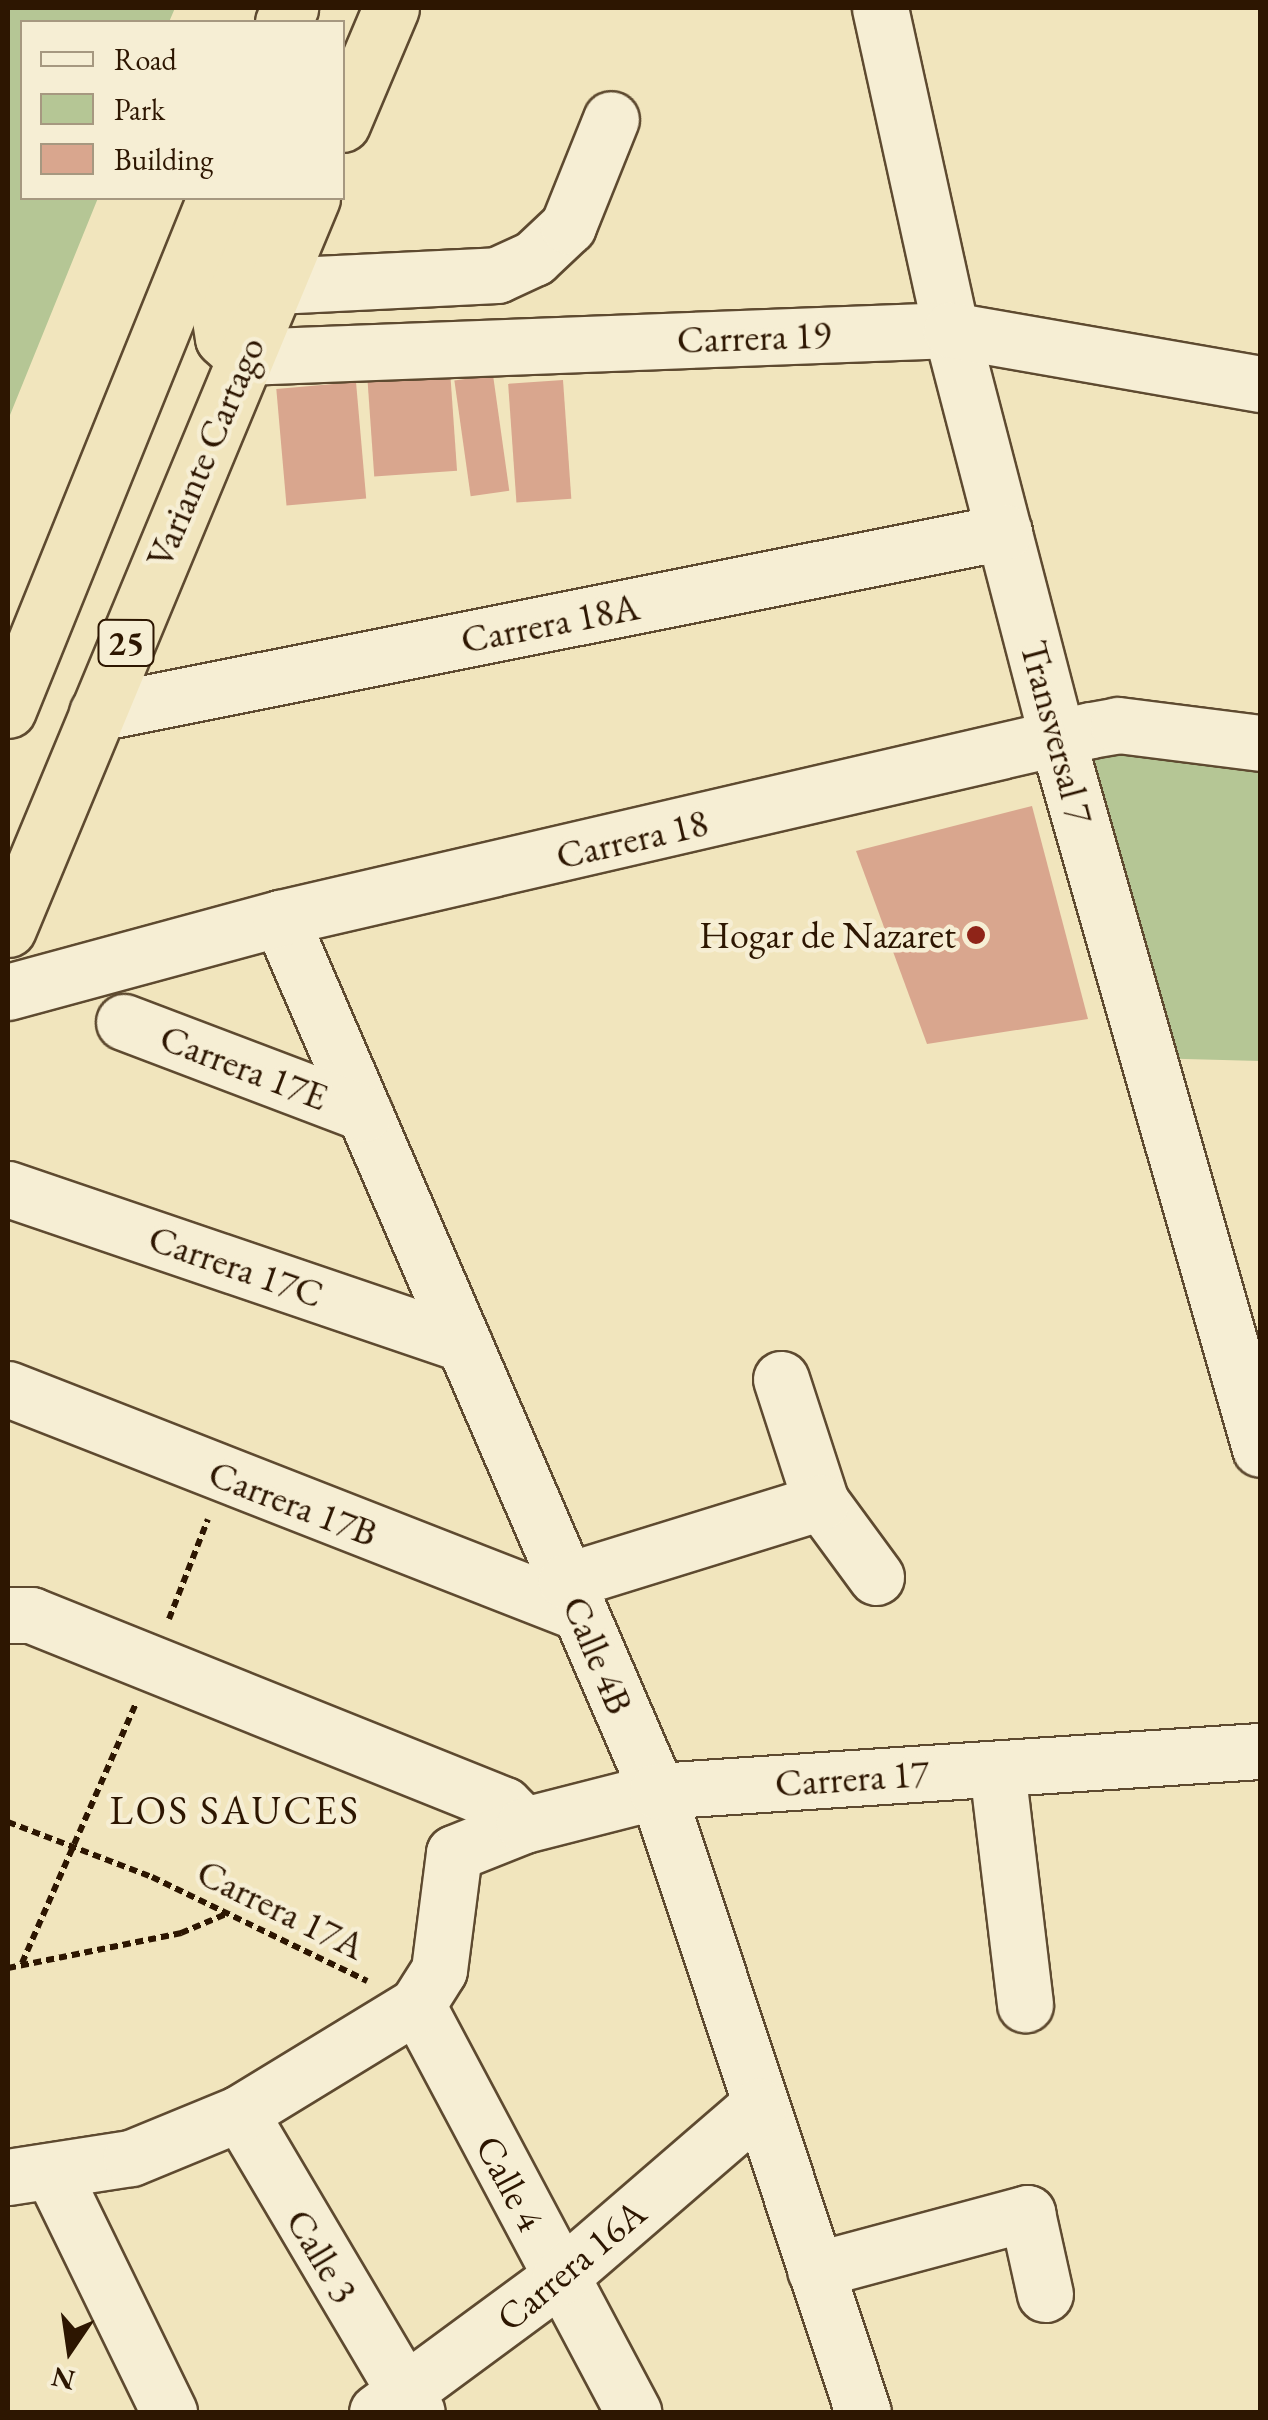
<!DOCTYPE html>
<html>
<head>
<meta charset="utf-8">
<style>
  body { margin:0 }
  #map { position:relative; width:1268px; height:2420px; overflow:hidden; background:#f1e5bd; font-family:"EB Garamond",serif }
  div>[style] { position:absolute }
  .green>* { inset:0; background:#b5c695 }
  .building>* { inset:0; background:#d9a68e; transform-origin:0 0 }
  .path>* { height:6px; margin-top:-3px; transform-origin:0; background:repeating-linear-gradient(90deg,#2d1601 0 8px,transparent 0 13px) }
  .roads { filter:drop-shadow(2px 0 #5e4a30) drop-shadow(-2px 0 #5e4a30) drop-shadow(0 2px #5e4a30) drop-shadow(0 -2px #5e4a30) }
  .minor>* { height:55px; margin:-27.5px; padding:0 27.5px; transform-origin:27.5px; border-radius:27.5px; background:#f6eed4 }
  .highway>* { height:55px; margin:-27.5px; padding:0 27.5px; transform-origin:27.5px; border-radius:27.5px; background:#f1e5bd }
  .dots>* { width:28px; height:28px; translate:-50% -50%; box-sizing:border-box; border:5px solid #f6eed4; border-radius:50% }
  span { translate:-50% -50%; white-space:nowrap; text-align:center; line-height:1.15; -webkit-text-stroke:9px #f6eed4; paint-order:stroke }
  .shield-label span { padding:2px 8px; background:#f6eed4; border:2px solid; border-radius:8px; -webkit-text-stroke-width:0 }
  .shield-label { font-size:35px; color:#2d1601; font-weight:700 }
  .street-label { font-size:38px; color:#2d1601 }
  .poi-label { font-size:38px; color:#2d1601 }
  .right { translate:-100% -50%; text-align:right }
  .neighbourhood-label { font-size:40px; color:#2d1601; letter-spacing:2.5px }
  .frame { position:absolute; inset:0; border:10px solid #2d1601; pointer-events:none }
  .legend { position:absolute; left:20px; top:20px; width:325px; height:180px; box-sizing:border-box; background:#f6eed4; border:2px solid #a69880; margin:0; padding:12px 18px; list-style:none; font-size:30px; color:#2d1601 }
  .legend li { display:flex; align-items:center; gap:20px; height:50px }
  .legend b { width:50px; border:2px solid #a69880 }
  .north { position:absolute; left:20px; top:2300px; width:100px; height:100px; -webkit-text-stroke:8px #f6eed4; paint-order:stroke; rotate:193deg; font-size:28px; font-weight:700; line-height:40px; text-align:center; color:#2d1601 }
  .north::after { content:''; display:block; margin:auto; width:35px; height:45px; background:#2d1601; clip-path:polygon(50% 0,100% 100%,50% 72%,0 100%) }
</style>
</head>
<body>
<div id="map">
  <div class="green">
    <div style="clip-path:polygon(8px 8px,175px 8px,169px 22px,22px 22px,22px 198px,98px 198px,8px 420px)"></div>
    <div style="clip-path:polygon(1058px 742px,1260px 745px,1260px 1061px,1148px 1058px)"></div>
  </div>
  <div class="building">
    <div style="left:450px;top:370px;width:101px;height:83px;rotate:86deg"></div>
    <div style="left:493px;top:375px;width:117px;height:39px;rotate:82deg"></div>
    <div style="left:563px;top:380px;width:119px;height:55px;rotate:86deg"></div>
    <div style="left:356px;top:382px;width:117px;height:80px;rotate:85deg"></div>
    <div style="clip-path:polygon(1032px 806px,1088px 1019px,927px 1044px,856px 851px)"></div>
  </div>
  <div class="path">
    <div style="left:169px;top:1619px;width:107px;rotate:-68.7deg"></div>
    <div style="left:8px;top:1822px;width:154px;rotate:20.9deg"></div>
    <div style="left:152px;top:1877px;width:239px;rotate:25.8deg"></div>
    <div style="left:22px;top:1963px;width:282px;rotate:-66.3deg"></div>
    <div style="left:8px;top:1968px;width:177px;rotate:-11.4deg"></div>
    <div style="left:181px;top:1933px;width:49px;rotate:-22.9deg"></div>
  </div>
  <div class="roads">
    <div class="minor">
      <div style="left:880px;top:8px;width:330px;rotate:77.6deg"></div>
      <div style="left:951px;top:330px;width:426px;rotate:75.4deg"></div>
      <div style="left:1058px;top:742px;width:735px;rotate:74.05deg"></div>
      <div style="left:275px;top:286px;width:222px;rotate:-2.8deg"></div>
      <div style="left:497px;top:275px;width:41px;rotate:-24.7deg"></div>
      <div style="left:534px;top:258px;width:47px;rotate:-43.3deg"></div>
      <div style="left:568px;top:226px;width:115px;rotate:-68.1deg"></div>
      <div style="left:244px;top:357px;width:708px;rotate:-2.19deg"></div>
      <div style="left:951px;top:330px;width:314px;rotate:9.9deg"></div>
      <div style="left:97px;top:713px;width:925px;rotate:-11.29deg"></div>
      <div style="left:280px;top:918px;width:951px;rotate:66.64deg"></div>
      <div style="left:657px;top:1791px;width:654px;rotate:71.65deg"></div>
      <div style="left:8px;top:992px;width:282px;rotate:-15.2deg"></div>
      <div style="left:280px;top:918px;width:833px;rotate:-13.05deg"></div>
      <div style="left:1091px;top:730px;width:27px;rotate:-10deg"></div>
      <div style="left:1118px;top:725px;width:143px;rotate:7.2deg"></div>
      <div style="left:124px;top:1022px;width:257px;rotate:20.8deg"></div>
      <div style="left:8px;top:1189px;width:482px;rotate:18.8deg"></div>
      <div style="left:781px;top:1379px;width:129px;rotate:72deg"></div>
      <div style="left:821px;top:1502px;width:93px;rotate:53.7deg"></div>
      <div style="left:8px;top:1389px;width:614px;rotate:21.39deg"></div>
      <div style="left:566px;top:1581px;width:267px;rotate:-17.2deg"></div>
      <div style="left:8px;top:1615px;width:23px"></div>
      <div style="left:31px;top:1615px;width:510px;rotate:21.88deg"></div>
      <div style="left:504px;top:1805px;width:28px;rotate:45deg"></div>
      <div style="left:997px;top:1769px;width:237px;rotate:83.2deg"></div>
      <div style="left:417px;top:2005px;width:461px;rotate:62deg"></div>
      <div style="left:240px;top:2113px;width:347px;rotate:59.4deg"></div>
      <div style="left:53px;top:2174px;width:265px;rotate:64deg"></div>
      <div style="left:8px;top:2177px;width:124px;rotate:-8.8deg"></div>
      <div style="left:131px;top:2158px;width:118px;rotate:-22.4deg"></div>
      <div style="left:240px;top:2113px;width:207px;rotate:-31.4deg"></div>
      <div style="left:417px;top:2005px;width:41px;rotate:-57.8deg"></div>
      <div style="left:439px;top:1970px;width:118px;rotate:-82.7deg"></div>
      <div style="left:454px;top:1853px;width:75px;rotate:-21.8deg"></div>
      <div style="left:524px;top:1825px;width:137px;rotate:-14.3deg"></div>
      <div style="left:657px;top:1791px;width:604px;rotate:-3.8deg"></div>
      <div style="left:815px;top:2270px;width:220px;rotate:-15deg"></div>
      <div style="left:1027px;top:2213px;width:83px;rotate:77.5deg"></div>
      <div style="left:377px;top:2412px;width:227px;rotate:-36.4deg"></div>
      <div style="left:560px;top:2277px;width:262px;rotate:-40.8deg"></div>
    </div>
    <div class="highway">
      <div style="left:283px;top:22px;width:16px;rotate:-63deg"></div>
      <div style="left:342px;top:124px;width:126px;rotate:-67.1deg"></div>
      <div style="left:244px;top:357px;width:28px;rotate:-138deg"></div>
      <div style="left:223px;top:338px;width:30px;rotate:-99deg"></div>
      <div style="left:218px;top:308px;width:116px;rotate:-70.9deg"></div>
      <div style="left:8px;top:710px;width:552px;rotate:-67.99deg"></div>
      <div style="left:8px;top:929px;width:792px;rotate:-67.42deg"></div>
    </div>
  </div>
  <div class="dots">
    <div style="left:976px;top:935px;background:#8f2418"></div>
  </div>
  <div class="shield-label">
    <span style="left:126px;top:643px">25</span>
  </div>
  <div class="street-label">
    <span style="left:754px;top:337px;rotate:-2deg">Carrera 19</span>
    <span style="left:205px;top:452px;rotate:-67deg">Variante Cartago</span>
    <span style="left:550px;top:623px;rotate:-11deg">Carrera 18A</span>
    <span style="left:1057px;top:732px;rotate:75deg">Transversal 7</span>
    <span style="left:632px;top:839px;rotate:-13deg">Carrera 18</span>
    <span style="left:244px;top:1067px;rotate:21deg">Carrera 17E</span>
    <span style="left:236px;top:1266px;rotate:19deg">Carrera 17C</span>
    <span style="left:293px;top:1503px;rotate:21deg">Carrera 17B</span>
    <span style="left:598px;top:1655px;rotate:67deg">Calle 4B</span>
    <span style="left:852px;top:1778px;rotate:-4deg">Carrera 17</span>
    <span style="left:281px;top:1909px;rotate:26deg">Carrera 17A</span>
    <span style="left:510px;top:2183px;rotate:62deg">Calle 4</span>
    <span style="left:322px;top:2256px;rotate:59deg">Calle 3</span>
    <span style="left:571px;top:2265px;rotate:-40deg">Carrera 16A</span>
  </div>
  <div class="poi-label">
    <span class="right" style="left:956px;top:935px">Hogar de Nazaret</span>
  </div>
  <div class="neighbourhood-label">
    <span style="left:235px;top:1810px">LOS SAUCES</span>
  </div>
  <div class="frame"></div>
  <ul class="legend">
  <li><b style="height:12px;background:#f6eed4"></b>Road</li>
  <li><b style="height:28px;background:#b5c695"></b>Park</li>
  <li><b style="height:28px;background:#d9a68e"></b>Building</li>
  </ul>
  <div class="north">N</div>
</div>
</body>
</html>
